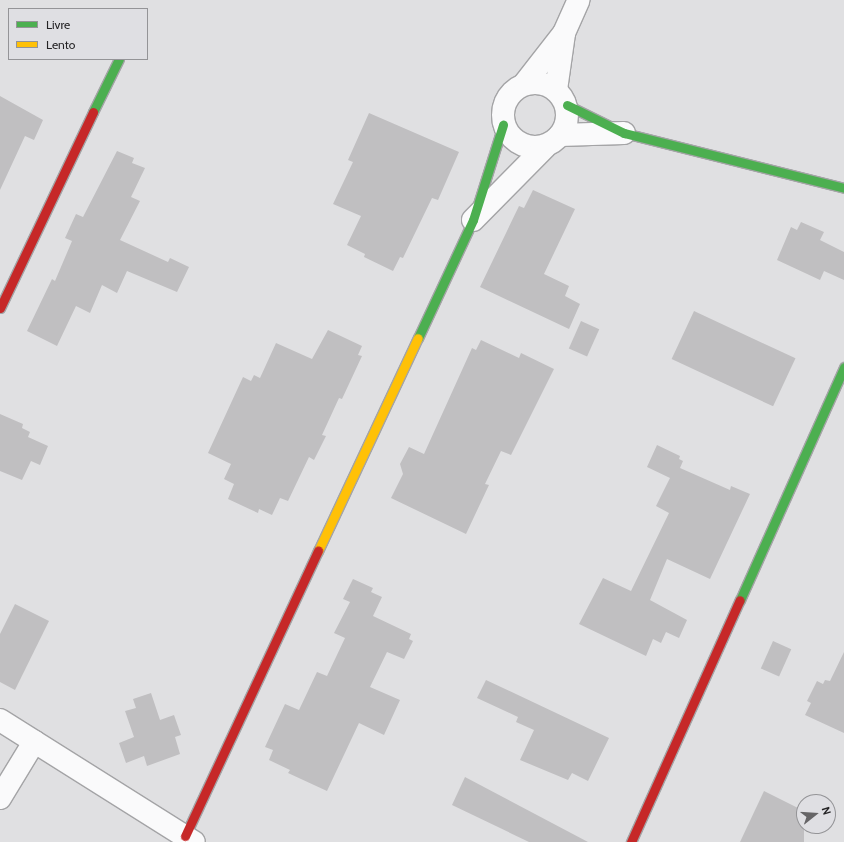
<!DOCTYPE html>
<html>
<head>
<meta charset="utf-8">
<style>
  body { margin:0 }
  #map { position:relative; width:844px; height:842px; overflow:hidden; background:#e0e0e2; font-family:Cabin,sans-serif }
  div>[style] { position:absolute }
  .building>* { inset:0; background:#c0bfc1; transform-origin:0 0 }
  .roads { filter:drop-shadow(1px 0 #a4a4a6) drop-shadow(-1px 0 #a4a4a6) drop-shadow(0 1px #a4a4a6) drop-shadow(0 -1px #a4a4a6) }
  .street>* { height:22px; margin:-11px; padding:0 11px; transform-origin:11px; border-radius:11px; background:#fafafb }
  .street>.ring { margin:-11px; padding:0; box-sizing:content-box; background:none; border:22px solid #fafafb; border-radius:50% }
  .fast>* { height:9px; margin:-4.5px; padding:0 4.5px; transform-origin:4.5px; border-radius:4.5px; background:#4caf50 }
  .slow>* { height:9px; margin:-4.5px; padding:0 4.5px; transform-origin:4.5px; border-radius:4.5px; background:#ffc107 }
  .jam>* { height:9px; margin:-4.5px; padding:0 4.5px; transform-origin:4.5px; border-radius:4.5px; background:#c62828 }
  span { translate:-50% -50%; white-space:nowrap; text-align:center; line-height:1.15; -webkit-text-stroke:4px #dfdfe3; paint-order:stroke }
  .legend { position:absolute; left:8px; top:8px; width:140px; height:52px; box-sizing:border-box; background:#dfdfe3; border:1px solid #949497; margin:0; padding:5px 7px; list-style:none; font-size:12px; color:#242325 }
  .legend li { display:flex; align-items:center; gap:8px; height:20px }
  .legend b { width:20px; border:1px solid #949497 }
  .north { position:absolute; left:796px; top:794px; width:40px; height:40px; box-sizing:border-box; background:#dfdfe3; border:1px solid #949497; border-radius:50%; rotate:73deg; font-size:11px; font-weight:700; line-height:16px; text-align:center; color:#242325 }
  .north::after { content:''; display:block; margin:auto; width:14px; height:18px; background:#666567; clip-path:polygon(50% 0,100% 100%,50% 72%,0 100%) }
</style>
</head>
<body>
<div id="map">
  <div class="building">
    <div style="clip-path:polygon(0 96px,43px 120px,34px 140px,25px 136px,0 190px)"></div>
    <div style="clip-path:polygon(369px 113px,459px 152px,438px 200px,432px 198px,403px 258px,400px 257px,393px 271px,364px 257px,365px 254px,347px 245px,361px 216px,333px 204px,353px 162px,348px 160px)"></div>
    <div style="clip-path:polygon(117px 151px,134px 158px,132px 163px,145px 168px,131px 197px,140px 201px,120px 240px,168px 262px,170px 258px,189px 267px,177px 292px,127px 271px,117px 293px,102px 285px,90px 313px,76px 306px,57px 346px,27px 331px,52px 279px,55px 281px,72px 241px,65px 238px,76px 214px,83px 217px)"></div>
    <div style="clip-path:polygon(533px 190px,575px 209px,544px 274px,569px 286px,565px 296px,580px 304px,569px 329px,480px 287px,519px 206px,524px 208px)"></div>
    <div style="clip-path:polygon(801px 222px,824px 232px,820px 240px,844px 252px,844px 280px,824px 271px,820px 280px,777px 260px,791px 227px,797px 230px)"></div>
    <div style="left:694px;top:311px;width:112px;height:53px;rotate:25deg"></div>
    <div style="left:581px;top:321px;width:20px;height:30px;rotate:24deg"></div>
    <div style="clip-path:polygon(328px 330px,362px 346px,358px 355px,362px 356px,342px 399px,339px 398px,322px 435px,326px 436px,314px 460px,309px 457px,288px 501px,280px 498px,272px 515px,259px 509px,258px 513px,228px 499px,234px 484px,224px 479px,231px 464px,208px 453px,243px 377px,251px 381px,254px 375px,260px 378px,276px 343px,312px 359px)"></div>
    <div style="clip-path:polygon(481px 340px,519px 358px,521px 353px,554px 369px,511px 455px,501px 451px,485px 484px,489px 485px,466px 534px,391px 498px,403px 474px,400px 464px,409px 447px,424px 454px,472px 348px,476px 350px)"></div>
    <div style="clip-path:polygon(0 414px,23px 424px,22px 428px,30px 432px,28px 437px,48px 446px,40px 465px,31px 461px,22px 480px,0 471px)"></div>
    <div style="clip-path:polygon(657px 445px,680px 456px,679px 459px,683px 461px,680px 468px,730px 490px,731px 486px,750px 494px,710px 579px,667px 559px,650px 600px,687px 620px,679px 638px,666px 632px,661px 643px,653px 639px,646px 656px,579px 624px,603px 578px,631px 591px,669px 513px,656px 506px,670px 478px,647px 467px)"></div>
    <div style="clip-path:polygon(353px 579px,373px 588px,371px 592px,382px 597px,373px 616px,411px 634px,409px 639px,413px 641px,404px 659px,387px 652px,370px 687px,400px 700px,384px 735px,359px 723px,327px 791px,288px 773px,290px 770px,269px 760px,273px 750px,265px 747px,285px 704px,299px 710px,317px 672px,327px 676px,345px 638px,334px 633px,350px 602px,343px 599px)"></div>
    <div style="clip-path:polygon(15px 604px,49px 621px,15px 690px,0 682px,0 634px)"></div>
    <div style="left:773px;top:641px;width:20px;height:30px;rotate:24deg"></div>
    <div style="clip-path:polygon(844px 652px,844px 733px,805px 715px,811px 703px,807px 701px,817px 681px,823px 684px,825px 680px,830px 681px)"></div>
    <div style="clip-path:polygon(486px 680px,609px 738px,588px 781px,572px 773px,568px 780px,520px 760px,534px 730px,516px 722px,518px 717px,477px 698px)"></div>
    <div style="clip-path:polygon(151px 693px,160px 720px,174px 715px,181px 735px,175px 737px,180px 754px,147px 766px,144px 756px,126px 763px,119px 743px,134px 737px,125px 711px,136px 708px,133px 699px)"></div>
    <div style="clip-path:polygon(465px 777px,588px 842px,529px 842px,452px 805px)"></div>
    <div style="clip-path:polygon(764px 791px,804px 811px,804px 842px,740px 842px)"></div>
  </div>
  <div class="roads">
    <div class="street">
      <div class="ring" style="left:503px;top:83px;width:42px;height:42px"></div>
      <div style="left:525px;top:83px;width:63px;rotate:-52deg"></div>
      <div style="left:564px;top:33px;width:36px;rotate:-66deg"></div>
      <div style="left:556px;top:90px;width:57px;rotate:-81.9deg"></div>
      <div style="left:560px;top:135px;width:64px;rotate:-1.8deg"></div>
      <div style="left:473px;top:220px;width:103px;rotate:-45.4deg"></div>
      <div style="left:0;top:720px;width:229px;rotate:32.2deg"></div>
      <div style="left:0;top:798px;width:66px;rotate:-58.7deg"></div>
    </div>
    <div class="fast">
      <div style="left:567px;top:105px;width:64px;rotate:26.2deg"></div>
      <div style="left:624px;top:133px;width:227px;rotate:14deg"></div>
      <div style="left:93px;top:112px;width:59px;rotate:-63.9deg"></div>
      <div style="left:418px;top:338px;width:130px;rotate:-65deg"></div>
      <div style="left:473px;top:220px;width:100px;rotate:-72.5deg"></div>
      <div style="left:740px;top:600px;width:255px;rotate:-65.9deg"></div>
    </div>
    <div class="slow">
      <div style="left:318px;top:551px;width:235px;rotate:-64.9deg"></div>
    </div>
    <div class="jam">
      <div style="left:0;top:308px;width:217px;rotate:-64.6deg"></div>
      <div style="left:185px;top:836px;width:315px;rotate:-65deg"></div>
      <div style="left:631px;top:842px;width:265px;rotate:-65.8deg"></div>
    </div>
  </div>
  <ul class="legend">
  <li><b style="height:5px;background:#4caf50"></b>Livre</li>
  <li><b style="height:5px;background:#ffc107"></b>Lento</li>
  </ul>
  <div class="north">N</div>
</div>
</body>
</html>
